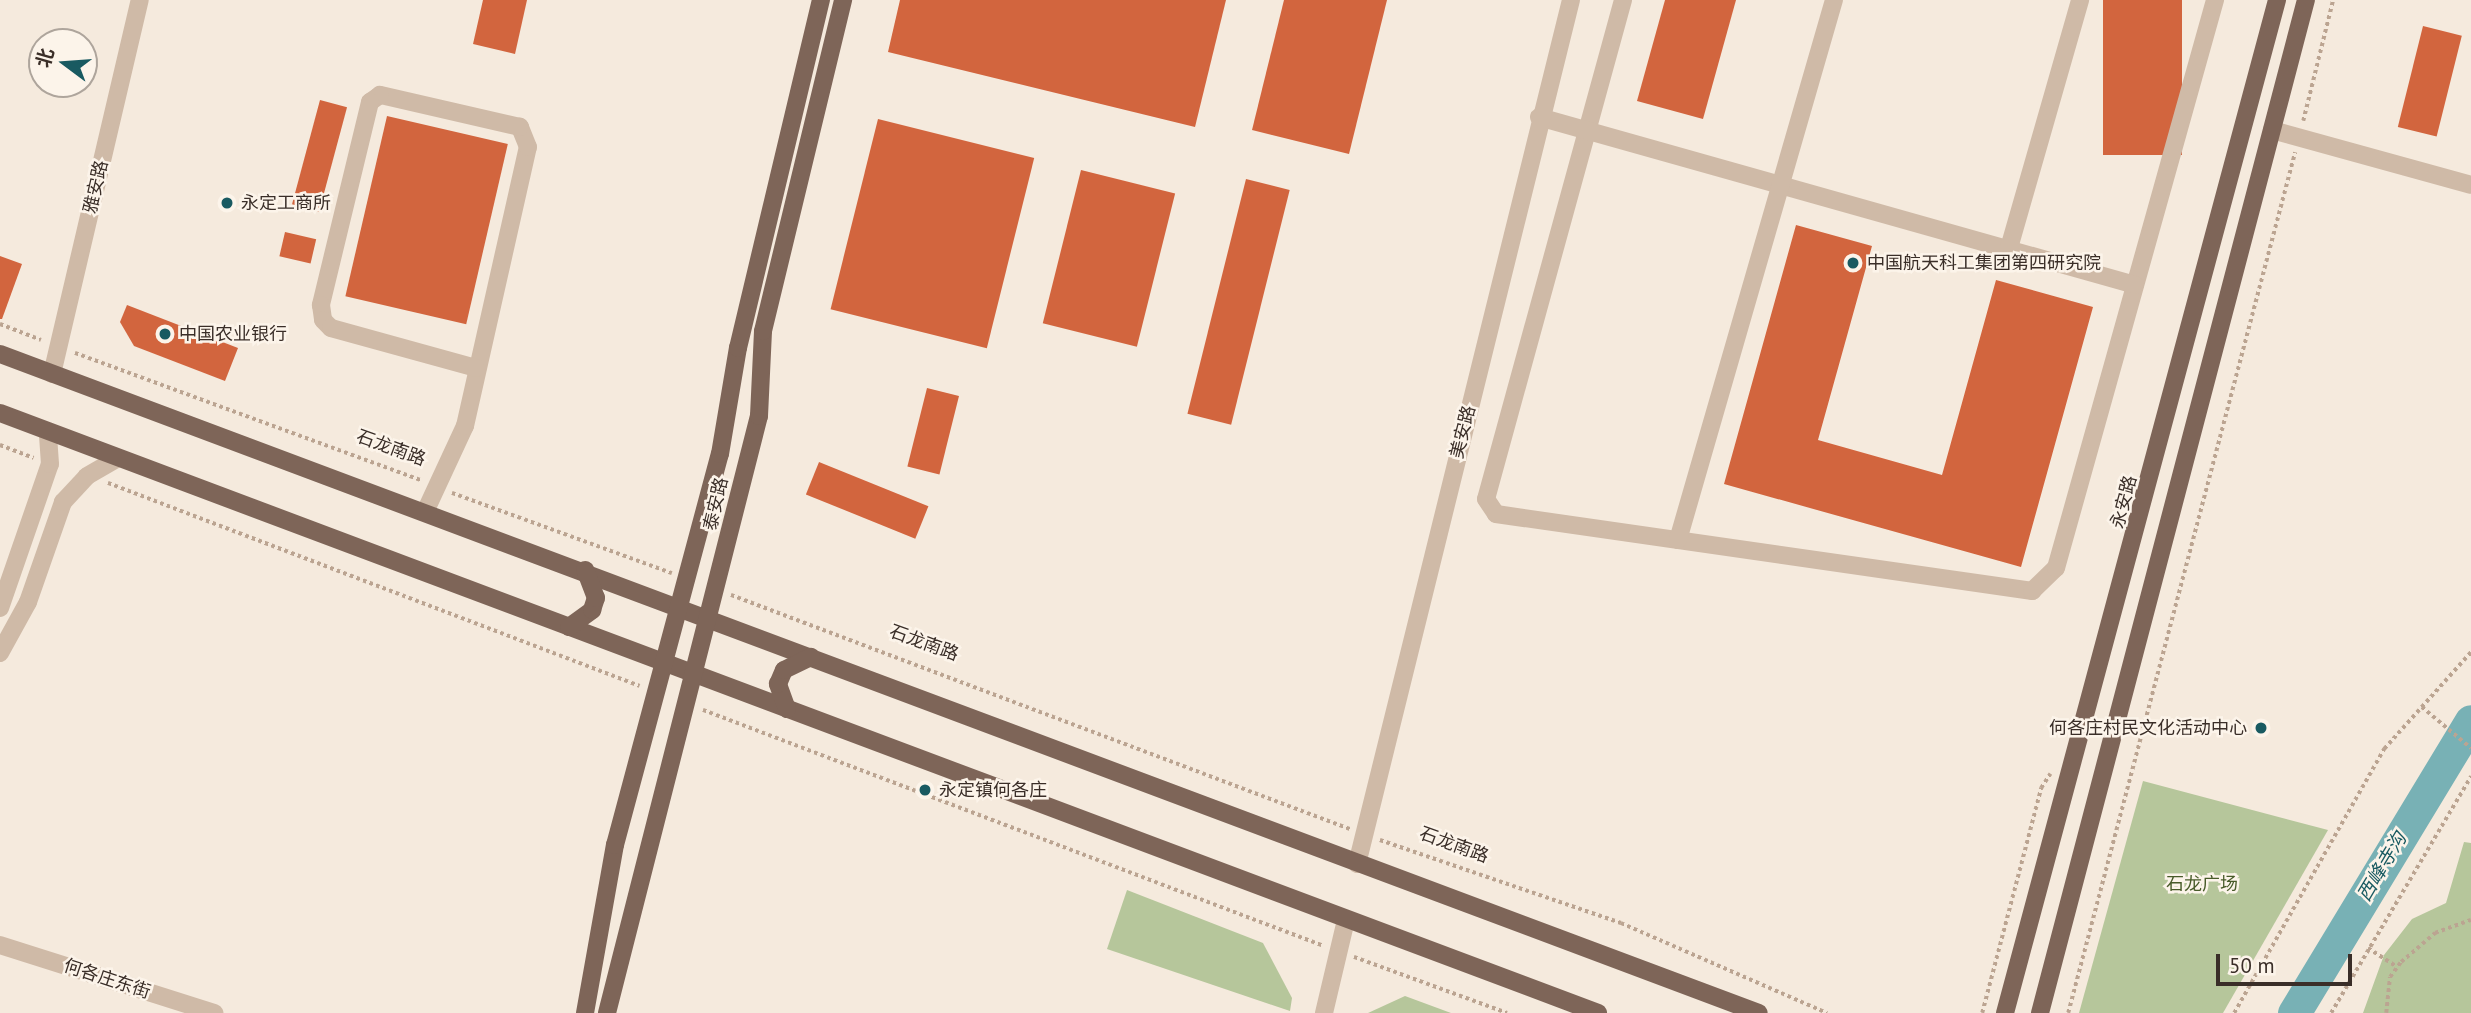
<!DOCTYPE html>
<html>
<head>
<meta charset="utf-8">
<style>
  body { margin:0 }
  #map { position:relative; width:2471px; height:1013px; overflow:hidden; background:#f5eadd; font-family:"PT Sans","Noto Sans SC",sans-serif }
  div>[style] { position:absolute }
  .green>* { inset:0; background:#b6c69b }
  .river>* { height:33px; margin:-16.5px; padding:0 16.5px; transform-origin:16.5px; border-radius:16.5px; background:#78b1b5 }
  .building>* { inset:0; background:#d2653e; transform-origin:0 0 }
  .path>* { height:3.5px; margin-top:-1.75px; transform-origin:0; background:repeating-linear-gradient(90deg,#bba491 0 3.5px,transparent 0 7px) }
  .minor>* { height:18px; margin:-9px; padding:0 9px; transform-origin:9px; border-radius:9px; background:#cfbaa7 }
  .major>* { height:18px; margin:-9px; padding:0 9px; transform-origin:9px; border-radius:9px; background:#7e6558 }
  .dots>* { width:19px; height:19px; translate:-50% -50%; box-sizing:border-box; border:4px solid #fcf4ea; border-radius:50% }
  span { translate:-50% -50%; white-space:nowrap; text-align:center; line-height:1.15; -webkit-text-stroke:5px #fcf4ea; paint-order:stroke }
  .street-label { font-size:18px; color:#3a2e28 }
  .poi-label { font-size:18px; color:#3a2e28 }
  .left { translate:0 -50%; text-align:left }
  .right { translate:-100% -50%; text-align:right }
  .park-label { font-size:18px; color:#485b29 }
  .water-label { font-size:19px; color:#195a61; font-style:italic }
  .north { position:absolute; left:28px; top:28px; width:70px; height:70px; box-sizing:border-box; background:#fcf4ea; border:2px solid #aea59c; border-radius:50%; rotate:286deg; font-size:19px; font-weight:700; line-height:28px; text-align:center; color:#3a2e28 }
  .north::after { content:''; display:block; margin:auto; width:24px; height:32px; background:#195a61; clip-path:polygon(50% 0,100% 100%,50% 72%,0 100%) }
  .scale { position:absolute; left:2216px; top:954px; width:136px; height:32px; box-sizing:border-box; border:4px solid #3a2e28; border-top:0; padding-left:9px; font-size:21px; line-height:24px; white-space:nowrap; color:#3a2e28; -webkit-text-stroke:5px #fcf4ea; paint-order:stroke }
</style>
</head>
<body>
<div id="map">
  <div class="green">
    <div style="clip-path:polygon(2143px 781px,2328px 830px,2223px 1013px,2079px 1013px)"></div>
    <div style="clip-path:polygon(2464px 842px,2471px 843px,2471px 1013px,2363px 1013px,2384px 955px,2412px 919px,2446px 903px)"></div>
    <div style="clip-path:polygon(1127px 890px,1263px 943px,1292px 998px,1290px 1011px,1107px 949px)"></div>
    <div style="clip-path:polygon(1405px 996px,1451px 1013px,1368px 1013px)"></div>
  </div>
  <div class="river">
    <div style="left:2294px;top:1013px;width:341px;rotate:-58.8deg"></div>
  </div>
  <div class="building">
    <div style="clip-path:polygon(483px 0,527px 0,515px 54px,473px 44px)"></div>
    <div style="clip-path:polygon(900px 0,1226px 0,1195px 127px,888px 52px)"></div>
    <div style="clip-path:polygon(1284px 0,1387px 0,1349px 154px,1252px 130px)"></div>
    <div style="clip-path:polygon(1665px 0,1736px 0,1703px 119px,1637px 101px)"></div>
    <div style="left:2103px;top:0;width:79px;height:155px"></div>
    <div style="left:2423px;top:26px;width:40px;height:104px;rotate:14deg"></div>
    <div style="left:320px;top:100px;width:28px;height:108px;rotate:15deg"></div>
    <div style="left:387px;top:116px;width:124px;height:185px;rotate:13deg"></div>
    <div style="left:878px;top:119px;width:161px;height:196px;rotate:14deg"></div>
    <div style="left:1081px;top:170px;width:97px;height:158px;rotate:14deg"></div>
    <div style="left:1246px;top:179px;width:45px;height:242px;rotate:14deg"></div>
    <div style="clip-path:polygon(1796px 225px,1872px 246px,1818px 440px,1942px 475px,1996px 280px,2093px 307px,2021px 567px,1724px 484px)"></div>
    <div style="left:285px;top:232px;width:32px;height:25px;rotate:13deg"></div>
    <div style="clip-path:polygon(0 256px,22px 264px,2px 319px,0 319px)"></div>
    <div style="clip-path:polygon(127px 305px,238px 348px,225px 381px,134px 346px,120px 322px)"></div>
    <div style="left:927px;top:388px;width:33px;height:81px;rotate:14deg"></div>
    <div style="left:819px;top:462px;width:118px;height:35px;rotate:22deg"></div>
  </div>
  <div class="path">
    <div style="left:2303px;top:121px;width:125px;rotate:-76.1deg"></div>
    <div style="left:0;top:324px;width:44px;rotate:21.3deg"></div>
    <div style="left:75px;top:353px;width:370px;rotate:20.2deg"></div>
    <div style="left:0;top:445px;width:36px;rotate:21deg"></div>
    <div style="left:108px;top:483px;width:569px;rotate:20.89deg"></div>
    <div style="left:452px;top:493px;width:234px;rotate:20deg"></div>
    <div style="left:731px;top:595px;width:662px;rotate:20.71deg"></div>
    <div style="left:2422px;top:707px;width:64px;rotate:39.9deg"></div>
    <div style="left:703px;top:710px;width:664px;rotate:20.81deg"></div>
    <div style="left:1380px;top:840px;width:255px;rotate:19deg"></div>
    <div style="left:1621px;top:923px;width:225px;rotate:23.6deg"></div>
    <div style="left:2368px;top:948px;width:35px;rotate:33deg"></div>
    <div style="left:1354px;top:957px;width:163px;rotate:20.1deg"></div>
    <div style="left:1982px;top:1013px;width:233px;rotate:-75.3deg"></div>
    <div style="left:2041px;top:788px;width:17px;rotate:-57deg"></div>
    <div style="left:2068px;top:1013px;width:890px;rotate:-75.23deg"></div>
    <div style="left:2234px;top:1013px;width:304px;rotate:-60.4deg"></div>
    <div style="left:2384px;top:749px;width:130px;rotate:-48.1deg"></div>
    <div style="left:2331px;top:1013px;width:275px;rotate:-59.4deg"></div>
    <div style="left:2386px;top:1013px;width:36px;rotate:-84deg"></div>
    <div style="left:2390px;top:977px;width:19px;rotate:-54deg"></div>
    <div style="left:2401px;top:962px;width:45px;rotate:-40.5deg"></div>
    <div style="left:2435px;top:933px;width:38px;rotate:-20deg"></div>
  </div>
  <div class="minor">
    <div style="left:1623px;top:0;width:517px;rotate:105.35deg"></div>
    <div style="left:1486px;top:499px;width:18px;rotate:56deg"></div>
    <div style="left:1496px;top:514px;width:542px;rotate:8.17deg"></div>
    <div style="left:2032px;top:591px;width:33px;rotate:-44deg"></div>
    <div style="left:2056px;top:568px;width:590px;rotate:-74.36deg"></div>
    <div style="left:1539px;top:117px;width:619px;rotate:15.74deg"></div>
    <div style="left:2272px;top:130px;width:206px;rotate:15.4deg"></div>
    <div style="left:2009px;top:248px;width:258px;rotate:-74deg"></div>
    <div style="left:52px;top:374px;width:384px;rotate:-76.8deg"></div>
    <div style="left:425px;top:512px;width:95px;rotate:-65.1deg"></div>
    <div style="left:465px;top:426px;width:286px;rotate:-77.3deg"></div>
    <div style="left:528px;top:147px;width:22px;rotate:-112deg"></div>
    <div style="left:520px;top:127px;width:144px;rotate:-167.1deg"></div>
    <div style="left:380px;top:95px;width:12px;rotate:145deg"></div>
    <div style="left:370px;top:102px;width:209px;rotate:103.6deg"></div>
    <div style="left:321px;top:305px;width:15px;rotate:82deg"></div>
    <div style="left:323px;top:320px;width:11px;rotate:45deg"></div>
    <div style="left:331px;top:328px;width:150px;rotate:15.4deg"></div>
    <div style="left:1678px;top:540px;width:562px;rotate:-73.89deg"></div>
    <div style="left:0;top:608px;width:152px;rotate:-70.9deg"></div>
    <div style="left:50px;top:464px;width:32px;rotate:-94deg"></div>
    <div style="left:0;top:653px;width:58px;rotate:-61.2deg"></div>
    <div style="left:28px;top:602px;width:106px;rotate:-70.7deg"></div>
    <div style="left:63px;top:502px;width:35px;rotate:-47deg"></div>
    <div style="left:87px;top:476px;width:36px;rotate:-30deg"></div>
    <div style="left:1357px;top:864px;width:890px;rotate:-76.09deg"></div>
    <div style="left:0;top:945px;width:225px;rotate:17.6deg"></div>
    <div style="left:1324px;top:1013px;width:96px;rotate:-76.7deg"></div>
  </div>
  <div class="major">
    <div style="left:0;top:354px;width:1878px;rotate:20.54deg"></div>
    <div style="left:0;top:413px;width:1707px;rotate:20.58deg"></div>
    <div style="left:569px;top:627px;width:29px;rotate:-36deg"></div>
    <div style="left:592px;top:610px;width:13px;rotate:-72deg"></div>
    <div style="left:596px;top:598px;width:30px;rotate:-111deg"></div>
    <div style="left:787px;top:709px;width:27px;rotate:-110deg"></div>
    <div style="left:778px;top:684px;width:15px;rotate:-67deg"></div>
    <div style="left:784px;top:670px;width:30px;rotate:-26deg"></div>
    <div style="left:585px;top:1013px;width:171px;rotate:-79.9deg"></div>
    <div style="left:615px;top:845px;width:405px;rotate:-75deg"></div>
    <div style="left:720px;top:454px;width:108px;rotate:-80.4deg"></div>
    <div style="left:738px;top:348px;width:358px;rotate:-76.6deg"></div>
    <div style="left:607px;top:1013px;width:616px;rotate:-75.72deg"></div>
    <div style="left:759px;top:416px;width:85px;rotate:-87.3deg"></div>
    <div style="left:763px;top:331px;width:341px;rotate:-76.4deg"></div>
    <div style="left:2005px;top:1013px;width:1049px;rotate:-74.97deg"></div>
    <div style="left:2040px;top:1013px;width:1047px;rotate:-75.29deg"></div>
  </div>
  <div class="dots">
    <div style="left:227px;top:203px;background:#195a61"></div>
    <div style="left:1853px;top:263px;background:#195a61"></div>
    <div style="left:165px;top:334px;background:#195a61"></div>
    <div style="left:2261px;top:728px;background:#195a61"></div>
    <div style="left:925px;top:790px;background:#195a61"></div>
  </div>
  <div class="street-label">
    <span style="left:96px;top:187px;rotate:-77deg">雅安路</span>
    <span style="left:1463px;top:432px;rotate:-76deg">美安路</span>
    <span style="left:391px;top:448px;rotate:20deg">石龙南路</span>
    <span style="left:2124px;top:502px;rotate:-75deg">永安路</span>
    <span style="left:716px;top:504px;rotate:-77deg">泰安路</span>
    <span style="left:924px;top:643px;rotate:20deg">石龙南路</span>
    <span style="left:1454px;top:845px;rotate:20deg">石龙南路</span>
    <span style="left:107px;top:979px;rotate:18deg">何各庄东街</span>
  </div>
  <div class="poi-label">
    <span class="left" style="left:241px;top:203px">永定工商所</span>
    <span class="left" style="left:1867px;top:263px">中国航天科工集团第四研究院</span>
    <span class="left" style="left:179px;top:334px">中国农业银行</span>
    <span class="right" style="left:2247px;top:728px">何各庄村民文化活动中心</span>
    <span class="left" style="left:939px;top:790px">永定镇何各庄</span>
  </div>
  <div class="park-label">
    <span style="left:2202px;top:884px">石龙广场</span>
  </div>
  <div class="water-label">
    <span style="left:2382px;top:867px;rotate:-59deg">西峰寺沟</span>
  </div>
  <div class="north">北</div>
  <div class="scale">50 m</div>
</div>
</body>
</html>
